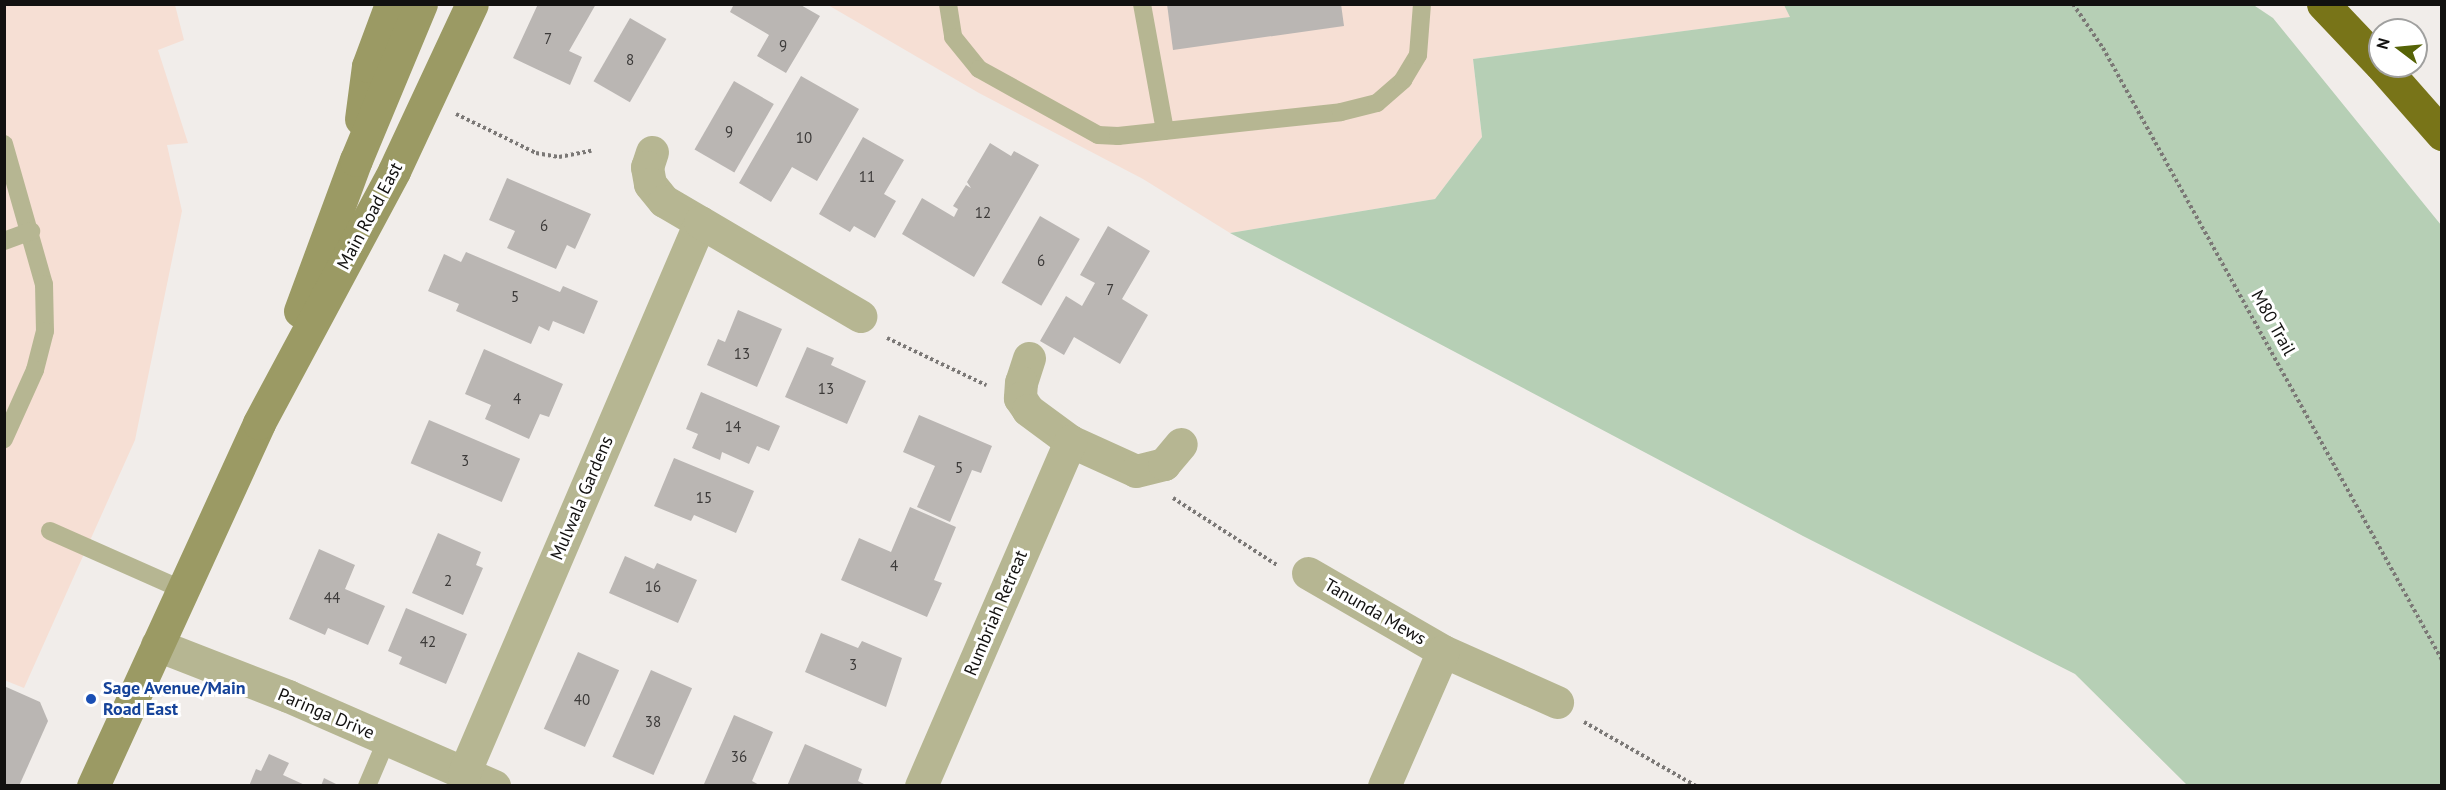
<!DOCTYPE html>
<html>
<head>
<meta charset="utf-8">
<style>
  body { margin:0 }
  #map { position:relative; width:2446px; height:790px; overflow:hidden; background:#f1edea; font-family:"PT Sans",sans-serif }
  div>[style] { position:absolute }
  .commercial>* { inset:0; background:#f6dfd4 }
  .green>* { inset:0; background:#b6cfb5 }
  .building>* { inset:0; background:#bab6b3; transform-origin:0 0 }
  .path>* { height:4px; margin-top:-2px; transform-origin:0; background:repeating-linear-gradient(90deg,#7b7876 0 3px,transparent 0 6px) }
  .lane>* { height:18px; margin:-9px; padding:0 9px; transform-origin:9px; border-radius:9px; background:#b6b692 }
  .street>* { height:33px; margin:-16.5px; padding:0 16.5px; transform-origin:16.5px; border-radius:16.5px; background:#b6b692 }
  .secondary>* { height:33px; margin:-16.5px; padding:0 16.5px; transform-origin:16.5px; border-radius:16.5px; background:#9b9a64 }
  .highway>* { height:33px; margin:-16.5px; padding:0 16.5px; transform-origin:16.5px; border-radius:16.5px; background:#787418 }
  .dots>* { width:16px; height:16px; translate:-50% -50%; box-sizing:border-box; border:3px solid #fff; border-radius:50% }
  span { translate:-50% -50%; white-space:nowrap; text-align:center; line-height:1.15; -webkit-text-stroke:6px #fff; paint-order:stroke }
  .number-label { font-size:15px; color:#3c3a39 }
  .number-label span { -webkit-text-stroke-width:0 }
  .street-label { font-size:18px; color:#121110 }
  .transit-label { font-size:18px; color:#164399; font-weight:700 }
  .left { translate:0 -50%; text-align:left }
  .frame { position:absolute; inset:0; border:6px solid #121110; pointer-events:none }
  .north { position:absolute; left:2368px; top:18px; width:60px; height:60px; box-sizing:border-box; background:#fff; border:2px solid #a0a09f; border-radius:50%; rotate:286deg; font-size:16px; font-weight:700; line-height:24px; text-align:center; color:#121110 }
  .north::after { content:''; display:block; margin:auto; width:21px; height:27px; background:#566306; clip-path:polygon(50% 0,100% 100%,50% 72%,0 100%) }
</style>
</head>
<body>
<div id="map">
  <div class="commercial">
    <div style="clip-path:polygon(1784px 4px,1791px 17px,1473px 59px,1482px 137px,1435px 199px,1230px 233px,1143px 179px,979px 93px,828px 5px)"></div>
    <div style="clip-path:polygon(4px 5px,175px 5px,184px 40px,158px 50px,188px 143px,167px 145px,182px 211px,135px 440px,24px 688px,4px 680px)"></div>
  </div>
  <div class="green">
    <div style="clip-path:polygon(1784px 5px,2252px 4px,2273px 18px,2441px 225px,2441px 785px,2187px 785px,2075px 674px,1803px 536px,1230px 233px,1435px 199px,1482px 137px,1473px 59px,1790px 17px)"></div>
  </div>
  <div class="building">
    <div style="clip-path:polygon(538px 4px,596px 4px,569px 51px,582px 57px,570px 85px,513px 58px)"></div>
    <div style="clip-path:polygon(734px 4px,799px 4px,820px 16px,786px 73px,757px 56px,769px 35px,730px 12px)"></div>
    <div style="clip-path:polygon(1167px 4px,1341px 4px,1344px 26px,1173px 50px)"></div>
    <div style="left:630px;top:18px;width:42px;height:73px;rotate:30deg"></div>
    <div style="clip-path:polygon(801px 76px,859px 109px,817px 181px,792px 167px,771px 202px,739px 183px)"></div>
    <div style="left:734px;top:81px;width:46px;height:79px;rotate:30deg"></div>
    <div style="clip-path:polygon(863px 137px,904px 160px,884px 194px,896px 201px,875px 238px,854px 226px,850px 232px,819px 214px)"></div>
    <div style="clip-path:polygon(990px 143px,1011px 156px,1014px 151px,1039px 165px,974px 277px,902px 234px,922px 198px,954px 217px,958px 209px,953px 206px,966px 185px,971px 188px,967px 182px)"></div>
    <div style="clip-path:polygon(507px 178px,591px 214px,575px 249px,567px 245px,556px 269px,507px 248px,515px 231px,489px 220px)"></div>
    <div style="left:1040px;top:216px;width:46px;height:77px;rotate:30deg"></div>
    <div style="clip-path:polygon(1108px 226px,1150px 251px,1122px 299px,1148px 315px,1120px 364px,1074px 337px,1064px 355px,1040px 341px,1066px 296px,1082px 306px,1095px 283px,1080px 275px)"></div>
    <div style="clip-path:polygon(466px 252px,560px 292px,563px 286px,598px 301px,584px 334px,553px 321px,549px 331px,539px 326px,531px 344px,456px 311px,459px 304px,428px 291px,444px 254px,461px 262px)"></div>
    <div style="clip-path:polygon(738px 310px,782px 329px,757px 387px,707px 365px,718px 339px,725px 342px)"></div>
    <div style="clip-path:polygon(807px 347px,834px 358px,831px 365px,866px 381px,847px 424px,785px 397px)"></div>
    <div style="clip-path:polygon(484px 349px,563px 384px,549px 417px,540px 414px,529px 439px,485px 419px,491px 405px,465px 394px)"></div>
    <div style="clip-path:polygon(701px 392px,780px 426px,769px 451px,757px 446px,749px 464px,722px 452px,720px 460px,692px 448px,698px 434px,686px 429px)"></div>
    <div style="clip-path:polygon(919px 415px,992px 446px,981px 473px,972px 470px,950px 522px,917px 507px,935px 466px,903px 452px)"></div>
    <div style="left:429px;top:420px;width:99px;height:47px;rotate:23deg"></div>
    <div style="clip-path:polygon(674px 458px,754px 491px,736px 533px,694px 515px,691px 521px,654px 506px)"></div>
    <div style="clip-path:polygon(910px 507px,956px 527px,934px 580px,942px 583px,927px 617px,841px 580px,859px 538px,891px 552px)"></div>
    <div style="clip-path:polygon(438px 533px,481px 552px,476px 565px,483px 568px,463px 615px,412px 593px)"></div>
    <div style="clip-path:polygon(319px 549px,355px 565px,345px 589px,385px 606px,368px 645px,328px 628px,325px 635px,289px 619px)"></div>
    <div style="clip-path:polygon(625px 556px,654px 569px,657px 563px,697px 580px,678px 623px,609px 593px)"></div>
    <div style="clip-path:polygon(406px 608px,467px 634px,446px 684px,399px 664px,402px 657px,388px 651px)"></div>
    <div style="clip-path:polygon(821px 633px,858px 648px,862px 641px,902px 658px,886px 707px,805px 672px)"></div>
    <div style="left:578px;top:652px;width:45px;height:84px;rotate:24deg"></div>
    <div style="left:651px;top:670px;width:45px;height:95px;rotate:24deg"></div>
    <div style="clip-path:polygon(4px 686px,40px 702px,48px 721px,19px 786px,4px 786px)"></div>
    <div style="clip-path:polygon(734px 715px,773px 732px,752px 781px,761px 786px,704px 784px)"></div>
    <div style="clip-path:polygon(805px 744px,862px 769px,858px 781px,868px 786px,787px 786px)"></div>
    <div style="clip-path:polygon(269px 754px,289px 763px,283px 775px,307px 786px,249px 786px,256px 769px,261px 771px)"></div>
    <div style="clip-path:polygon(324px 778px,340px 786px,321px 786px)"></div>
  </div>
  <div class="path">
    <div style="left:2073px;top:4px;width:53px;rotate:55.7deg"></div>
    <div style="left:2103px;top:48px;width:700px;rotate:61.02deg"></div>
    <div style="left:456px;top:114px;width:89px;rotate:26deg"></div>
    <div style="left:536px;top:153px;width:23px;rotate:10deg"></div>
    <div style="left:559px;top:157px;width:33px;rotate:-11deg"></div>
    <div style="left:887px;top:338px;width:110px;rotate:25.4deg"></div>
    <div style="left:1173px;top:498px;width:124px;rotate:32.8deg"></div>
    <div style="left:1584px;top:722px;width:129px;rotate:29.7deg"></div>
  </div>
  <div class="lane">
    <div style="left:948px;top:4px;width:33px;rotate:81deg"></div>
    <div style="left:953px;top:37px;width:41px;rotate:50.9deg"></div>
    <div style="left:979px;top:69px;width:136px;rotate:29deg"></div>
    <div style="left:1098px;top:135px;width:20px;rotate:3deg"></div>
    <div style="left:1118px;top:136px;width:224px;rotate:-6.1deg"></div>
    <div style="left:1341px;top:112px;width:37px;rotate:-14deg"></div>
    <div style="left:1377px;top:103px;width:35px;rotate:-41deg"></div>
    <div style="left:1403px;top:80px;width:29px;rotate:-59deg"></div>
    <div style="left:1418px;top:55px;width:51px;rotate:-85.5deg"></div>
    <div style="left:1142px;top:4px;width:129px;rotate:79.7deg"></div>
    <div style="left:4px;top:144px;width:146px;rotate:74.1deg"></div>
    <div style="left:44px;top:284px;width:47px;rotate:88.8deg"></div>
    <div style="left:45px;top:331px;width:40px;rotate:104.4deg"></div>
    <div style="left:35px;top:370px;width:76px;rotate:114.2deg"></div>
    <div style="left:4px;top:241px;width:29px;rotate:-20deg"></div>
    <div style="left:50px;top:531px;width:145px;rotate:23.9deg"></div>
    <div style="left:367px;top:786px;width:51px;rotate:-66.9deg"></div>
  </div>
  <div class="street">
    <div style="left:652px;top:152px;width:16px;rotate:108deg"></div>
    <div style="left:647px;top:167px;width:17px;rotate:80deg"></div>
    <div style="left:650px;top:184px;width:22px;rotate:51deg"></div>
    <div style="left:664px;top:201px;width:42px;rotate:30.3deg"></div>
    <div style="left:1029px;top:358px;width:25px;rotate:108deg"></div>
    <div style="left:1021px;top:382px;width:16px;rotate:94deg"></div>
    <div style="left:1020px;top:398px;width:14px;rotate:56deg"></div>
    <div style="left:1028px;top:410px;width:52px;rotate:36.4deg"></div>
    <div style="left:1070px;top:441px;width:72px;rotate:24.4deg"></div>
    <div style="left:1136px;top:471px;width:29px;rotate:-14deg"></div>
    <div style="left:1164px;top:464px;width:26px;rotate:-50deg"></div>
    <div style="left:1308px;top:573px;width:156px;rotate:30deg"></div>
    <div style="left:1443px;top:651px;width:125px;rotate:24.1deg"></div>
    <div style="left:157px;top:645px;width:141px;rotate:21.3deg"></div>
    <div style="left:288px;top:696px;width:225px;rotate:23.6deg"></div>
    <div style="left:464px;top:773px;width:599px;rotate:-66.81deg"></div>
    <div style="left:700px;top:222px;width:186px;rotate:30.4deg"></div>
    <div style="left:921px;top:786px;width:376px;rotate:-66.6deg"></div>
    <div style="left:1384px;top:786px;width:147px;rotate:-66.4deg"></div>
  </div>
  <div class="secondary">
    <div style="left:361px;top:119px;width:53px;rotate:-82.5deg"></div>
    <div style="left:368px;top:66px;width:66px;rotate:-69.6deg"></div>
    <div style="left:300px;top:311px;width:161px;rotate:-69.7deg"></div>
    <div style="left:356px;top:160px;width:169px;rotate:-67.4deg"></div>
    <div style="left:93px;top:786px;width:399px;rotate:-65.4deg"></div>
    <div style="left:259px;top:423px;width:286px;rotate:-61.8deg"></div>
    <div style="left:394px;top:171px;width:184px;rotate:-65deg"></div>
  </div>
  <div class="highway">
    <div style="left:2323px;top:4px;width:83px;rotate:46.5deg"></div>
    <div style="left:2382px;top:66px;width:91px;rotate:48.6deg"></div>
  </div>
  <div class="dots">
    <div style="left:91px;top:699px;background:#1a4fb4"></div>
  </div>
  <div class="number-label">
    <span style="left:548px;top:39px">7</span>
    <span style="left:783px;top:46px">9</span>
    <span style="left:630px;top:60px">8</span>
    <span style="left:729px;top:132px">9</span>
    <span style="left:804px;top:138px">10</span>
    <span style="left:867px;top:177px">11</span>
    <span style="left:983px;top:213px">12</span>
    <span style="left:544px;top:226px">6</span>
    <span style="left:1041px;top:261px">6</span>
    <span style="left:1110px;top:290px">7</span>
    <span style="left:515px;top:297px">5</span>
    <span style="left:742px;top:354px">13</span>
    <span style="left:826px;top:389px">13</span>
    <span style="left:517px;top:399px">4</span>
    <span style="left:733px;top:427px">14</span>
    <span style="left:465px;top:461px">3</span>
    <span style="left:959px;top:468px">5</span>
    <span style="left:704px;top:498px">15</span>
    <span style="left:894px;top:566px">4</span>
    <span style="left:448px;top:581px">2</span>
    <span style="left:653px;top:587px">16</span>
    <span style="left:332px;top:598px">44</span>
    <span style="left:428px;top:642px">42</span>
    <span style="left:853px;top:665px">3</span>
    <span style="left:582px;top:700px">40</span>
    <span style="left:653px;top:722px">38</span>
    <span style="left:739px;top:757px">36</span>
  </div>
  <div class="street-label">
    <span style="left:370px;top:216px;rotate:-62deg">Main Road East</span>
    <span style="left:2273px;top:323px;rotate:61deg">M80 Trail</span>
    <span style="left:582px;top:498px;rotate:-67deg">Mulwala Gardens</span>
    <span style="left:1375px;top:612px;rotate:30deg">Tanunda Mews</span>
    <span style="left:996px;top:613px;rotate:-67deg">Rumbriah Retreat</span>
    <span style="left:326px;top:714px;rotate:23deg">Paringa Drive</span>
  </div>
  <div class="transit-label">
    <span class="left" style="left:103px;top:699px">Sage Avenue/Main<br>Road East</span>
  </div>
  <div class="frame"></div>
  <div class="north">N</div>
</div>
</body>
</html>
